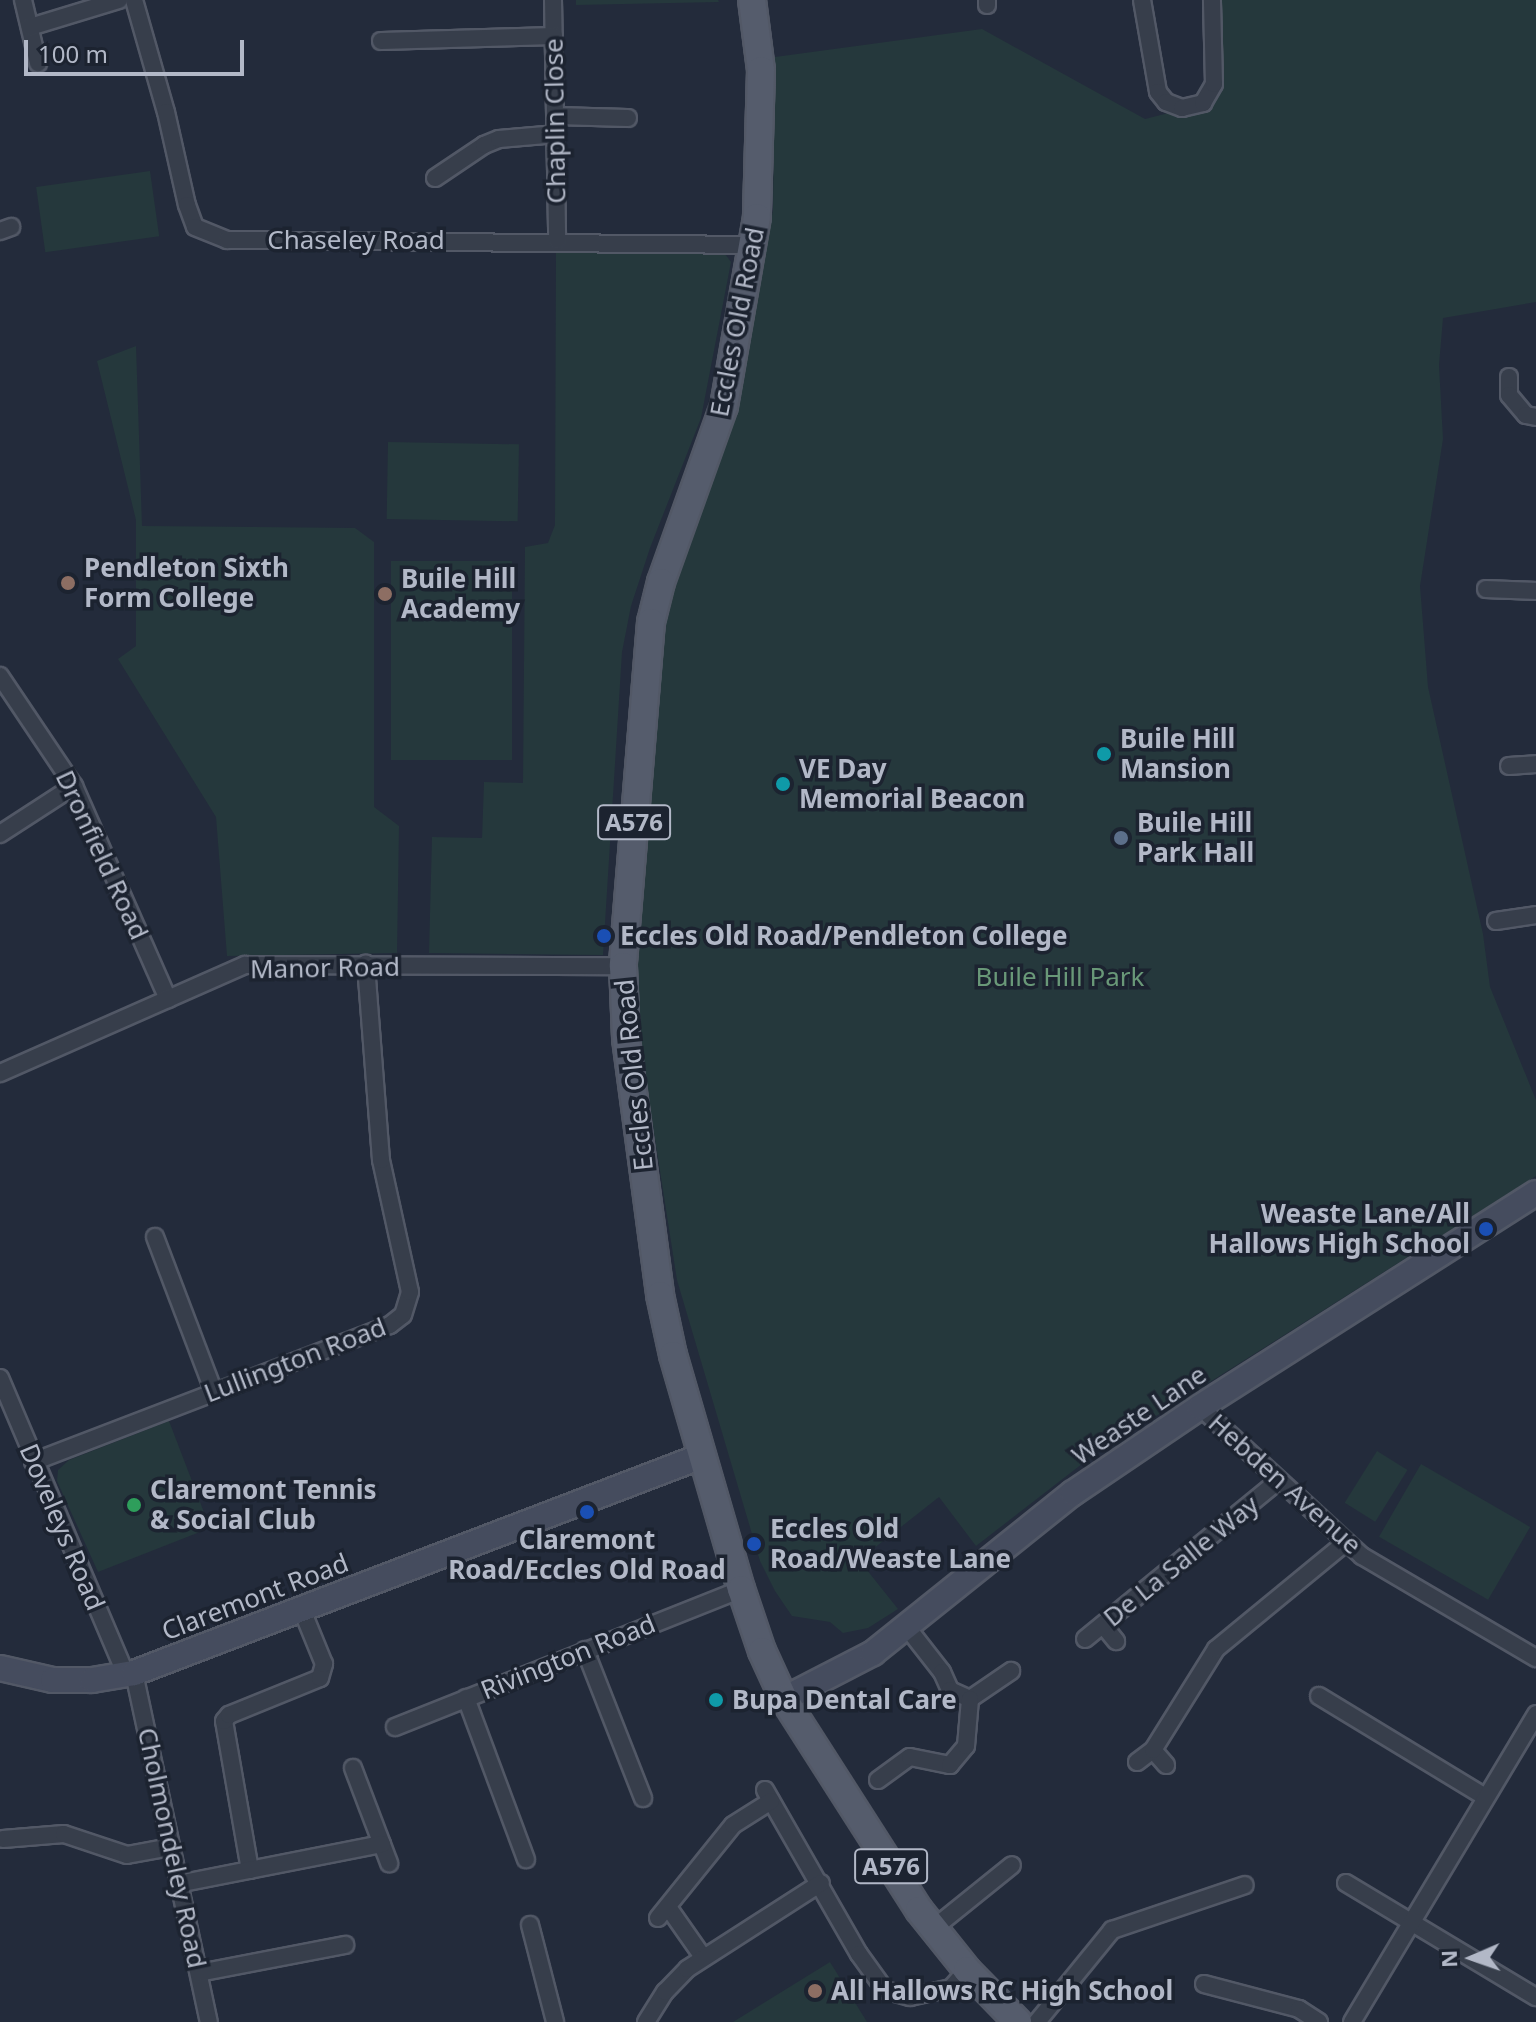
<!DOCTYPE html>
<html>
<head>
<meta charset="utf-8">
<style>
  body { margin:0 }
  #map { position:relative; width:1536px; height:2022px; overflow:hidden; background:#232b3b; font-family:"Noto Sans",sans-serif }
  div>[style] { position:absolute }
  .green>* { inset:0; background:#25383c; transform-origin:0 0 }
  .roads { filter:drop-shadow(2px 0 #525866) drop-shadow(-2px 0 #525866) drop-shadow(0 2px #525866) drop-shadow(0 -2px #525866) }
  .street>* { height:16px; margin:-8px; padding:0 8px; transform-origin:8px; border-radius:8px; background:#373e4b }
  .secondary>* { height:24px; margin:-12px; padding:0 12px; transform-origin:12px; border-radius:12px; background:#454c5e }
  .primary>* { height:26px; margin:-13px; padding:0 13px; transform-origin:13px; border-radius:13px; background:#555c6c }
  .dots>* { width:22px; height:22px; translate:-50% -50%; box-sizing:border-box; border:4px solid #1c2330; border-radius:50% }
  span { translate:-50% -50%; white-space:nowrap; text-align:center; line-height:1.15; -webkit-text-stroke:7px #1c2330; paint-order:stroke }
  .shield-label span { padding:2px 6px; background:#1c2330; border:2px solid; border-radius:6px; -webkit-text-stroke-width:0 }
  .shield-label { font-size:24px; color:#b2b8c7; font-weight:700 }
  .street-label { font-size:26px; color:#b2b8c7 }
  .poi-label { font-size:26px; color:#b2b8c7; font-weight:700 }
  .left { translate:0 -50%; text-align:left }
  .right { translate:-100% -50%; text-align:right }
  .park-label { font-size:26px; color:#699878 }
  .north { position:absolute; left:1432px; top:1918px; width:80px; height:80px; -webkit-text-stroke:6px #1c2330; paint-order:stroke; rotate:268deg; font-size:22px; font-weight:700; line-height:32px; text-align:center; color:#b2b8c7 }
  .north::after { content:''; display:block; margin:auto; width:28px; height:36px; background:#b2b8c7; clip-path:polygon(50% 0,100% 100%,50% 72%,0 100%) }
  .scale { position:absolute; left:24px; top:40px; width:220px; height:36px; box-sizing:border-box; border:4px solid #b2b8c7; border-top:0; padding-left:10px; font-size:24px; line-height:28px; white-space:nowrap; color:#b2b8c7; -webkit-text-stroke:6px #1c2330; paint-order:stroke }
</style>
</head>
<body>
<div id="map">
  <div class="green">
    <div style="clip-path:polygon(576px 0,718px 0,719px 2px,576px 5px)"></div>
    <div style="clip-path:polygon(1205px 0,1536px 0,1536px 302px,1443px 318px,1439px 365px,1443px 439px,1420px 586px,1428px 687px,1483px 934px,1490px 987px,1536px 1100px,1536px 1176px,1091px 1457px,976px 1546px,939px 1497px,859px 1560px,898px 1609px,868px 1628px,843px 1633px,830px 1622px,792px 1616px,775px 1591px,760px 1561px,677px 1280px,634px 1004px,638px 991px,632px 960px,657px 625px,740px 395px,773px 210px,775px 57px,982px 29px,1145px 119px,1212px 102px)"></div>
    <div style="left:150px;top:171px;width:66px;height:115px;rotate:82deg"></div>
    <div style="clip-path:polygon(556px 252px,725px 254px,731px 262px,701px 418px,650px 548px,631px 606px,622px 652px,603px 955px,429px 953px,432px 837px,482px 838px,484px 782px,523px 783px,525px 547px,548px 543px,555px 525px)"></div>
    <div style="clip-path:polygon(136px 346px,142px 526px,355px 528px,374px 542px,374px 807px,399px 826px,397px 953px,227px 956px,216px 817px,118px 659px,136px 646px,136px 520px,97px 361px)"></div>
    <div style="left:388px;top:442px;width:131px;height:77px;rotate:1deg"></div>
    <div style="left:391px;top:561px;width:121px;height:199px"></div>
    <div style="clip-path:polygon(169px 1421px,210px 1528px,98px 1572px,57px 1481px,58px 1470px,69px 1460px)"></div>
    <div style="left:1377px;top:1451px;width:36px;height:61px;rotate:32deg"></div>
    <div style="left:1421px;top:1464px;width:126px;height:84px;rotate:30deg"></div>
    <div style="clip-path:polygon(830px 1962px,867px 2022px,733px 2022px)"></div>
  </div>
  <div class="roads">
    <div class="street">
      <div style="left:23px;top:0;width:65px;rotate:76.6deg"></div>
      <div style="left:134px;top:0;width:116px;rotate:74.1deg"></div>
      <div style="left:166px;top:112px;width:95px;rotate:77.3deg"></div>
      <div style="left:187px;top:205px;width:23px;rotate:70deg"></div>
      <div style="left:195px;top:227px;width:35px;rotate:22deg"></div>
      <div style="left:227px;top:240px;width:526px;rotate:0.54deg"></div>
      <div style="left:553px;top:0;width:241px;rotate:89deg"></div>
      <div style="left:987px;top:0;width:5px;rotate:90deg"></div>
      <div style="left:1142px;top:0;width:93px;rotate:80.1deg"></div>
      <div style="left:1158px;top:92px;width:13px;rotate:51deg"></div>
      <div style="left:1166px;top:102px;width:17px;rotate:21deg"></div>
      <div style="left:1182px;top:108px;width:22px;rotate:-13deg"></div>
      <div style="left:1203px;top:103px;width:22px;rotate:-60deg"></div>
      <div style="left:1214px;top:84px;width:84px;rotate:-91.4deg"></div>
      <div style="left:30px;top:27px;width:93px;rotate:-16.9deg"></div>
      <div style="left:381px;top:41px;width:173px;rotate:-1.7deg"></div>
      <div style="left:556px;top:116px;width:72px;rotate:1.6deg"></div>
      <div style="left:435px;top:178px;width:59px;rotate:-34deg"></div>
      <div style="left:484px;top:145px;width:16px;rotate:-22deg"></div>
      <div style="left:499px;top:139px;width:58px;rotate:-4.9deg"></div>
      <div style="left:0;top:231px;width:12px;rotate:-20deg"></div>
      <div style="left:1509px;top:377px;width:18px;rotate:90deg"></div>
      <div style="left:1509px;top:395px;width:26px;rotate:50deg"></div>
      <div style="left:1526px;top:415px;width:10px;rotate:11deg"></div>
      <div style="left:1486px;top:589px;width:50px;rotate:2.3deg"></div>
      <div style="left:0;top:676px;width:133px;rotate:56.1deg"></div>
      <div style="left:74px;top:786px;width:233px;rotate:66.2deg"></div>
      <div style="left:1509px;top:766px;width:27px;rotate:-4deg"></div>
      <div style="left:0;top:834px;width:88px;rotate:-33deg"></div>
      <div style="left:1496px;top:921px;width:40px;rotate:-8.5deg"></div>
      <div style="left:0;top:1073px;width:268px;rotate:-23.8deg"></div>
      <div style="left:245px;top:965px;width:378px;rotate:0.2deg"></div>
      <div style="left:155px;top:1237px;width:166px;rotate:69.2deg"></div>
      <div style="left:0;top:1378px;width:323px;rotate:67deg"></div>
      <div style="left:1200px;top:1407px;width:220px;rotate:42.6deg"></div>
      <div style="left:1362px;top:1556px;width:202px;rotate:30.4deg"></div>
      <div style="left:33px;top:1462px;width:382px;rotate:-21deg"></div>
      <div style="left:390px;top:1325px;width:16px;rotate:-38deg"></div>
      <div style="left:403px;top:1315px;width:24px;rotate:-73deg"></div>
      <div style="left:410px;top:1292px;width:135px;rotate:-102.4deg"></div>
      <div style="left:381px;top:1160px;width:197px;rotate:-94.4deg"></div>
      <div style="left:1103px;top:1625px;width:21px;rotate:51deg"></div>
      <div style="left:906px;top:1626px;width:58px;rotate:52deg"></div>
      <div style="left:942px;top:1672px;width:20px;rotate:66deg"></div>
      <div style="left:950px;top:1690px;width:22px;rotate:24deg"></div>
      <div style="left:970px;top:1699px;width:50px;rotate:-34.3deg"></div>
      <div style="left:1085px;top:1639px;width:248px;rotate:-39.3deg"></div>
      <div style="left:585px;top:1650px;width:159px;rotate:68.6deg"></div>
      <div style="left:134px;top:1673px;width:357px;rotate:77.9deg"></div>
      <div style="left:1319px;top:1696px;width:194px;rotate:31.3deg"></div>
      <div style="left:466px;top:1698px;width:172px;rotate:69.6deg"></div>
      <div style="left:395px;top:1727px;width:373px;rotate:-21.7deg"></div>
      <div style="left:1153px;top:1750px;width:20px;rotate:49deg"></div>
      <div style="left:1137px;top:1762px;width:20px;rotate:-37deg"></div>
      <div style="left:1153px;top:1750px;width:119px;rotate:-58deg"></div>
      <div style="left:1216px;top:1649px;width:167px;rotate:-39.4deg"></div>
      <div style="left:353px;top:1768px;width:102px;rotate:69.2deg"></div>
      <div style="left:878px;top:1780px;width:39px;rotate:-36deg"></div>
      <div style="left:910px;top:1757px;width:41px;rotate:11.3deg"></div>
      <div style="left:950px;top:1765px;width:25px;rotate:-50deg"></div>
      <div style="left:966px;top:1746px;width:47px;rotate:-85.1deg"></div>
      <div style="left:765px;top:1790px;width:189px;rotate:60.2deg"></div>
      <div style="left:859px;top:1954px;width:44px;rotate:54.2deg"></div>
      <div style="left:885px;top:1990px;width:26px;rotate:16deg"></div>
      <div style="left:910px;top:1997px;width:42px;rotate:-12.4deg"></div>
      <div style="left:951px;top:1988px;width:24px;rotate:-48deg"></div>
      <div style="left:3px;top:1839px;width:61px;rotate:-4.7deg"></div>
      <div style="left:64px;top:1834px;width:66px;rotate:18.4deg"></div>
      <div style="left:127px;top:1855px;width:45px;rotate:-10.3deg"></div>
      <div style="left:250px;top:1870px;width:151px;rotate:-99.9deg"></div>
      <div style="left:224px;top:1721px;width:8px;rotate:-50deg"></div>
      <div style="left:229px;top:1715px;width:98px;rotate:-22.1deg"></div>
      <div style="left:320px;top:1678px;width:15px;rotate:-74deg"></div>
      <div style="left:324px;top:1664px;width:58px;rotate:-112.2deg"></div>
      <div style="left:1346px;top:1883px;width:222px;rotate:31deg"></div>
      <div style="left:178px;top:1884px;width:208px;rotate:-11.1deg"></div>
      <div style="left:668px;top:1907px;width:61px;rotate:55deg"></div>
      <div style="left:658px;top:1918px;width:119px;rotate:-51.1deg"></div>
      <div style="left:733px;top:1825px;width:45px;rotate:-32.3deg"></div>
      <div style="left:530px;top:1925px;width:100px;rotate:75.5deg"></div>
      <div style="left:934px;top:1928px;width:100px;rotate:-38.9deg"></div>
      <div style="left:199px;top:1973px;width:149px;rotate:-10.9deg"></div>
      <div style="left:1204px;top:1984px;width:98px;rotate:14.7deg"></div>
      <div style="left:1299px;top:2009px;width:24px;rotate:33deg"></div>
      <div style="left:646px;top:2022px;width:36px;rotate:-58deg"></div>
      <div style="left:665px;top:1992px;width:32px;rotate:-46deg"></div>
      <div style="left:687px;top:1969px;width:159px;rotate:-32.7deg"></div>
      <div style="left:1037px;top:2022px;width:119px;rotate:-50.8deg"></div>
      <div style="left:1112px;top:1930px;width:140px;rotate:-18.7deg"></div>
      <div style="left:1352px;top:2022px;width:359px;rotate:-59.1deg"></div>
    </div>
    <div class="secondary">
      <div style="left:0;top:1668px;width:54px;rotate:12.8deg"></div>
      <div style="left:53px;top:1680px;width:39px"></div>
      <div style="left:92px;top:1680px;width:43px;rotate:-9.5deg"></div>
      <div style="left:134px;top:1673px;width:608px;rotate:-20.91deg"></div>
      <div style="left:784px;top:1699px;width:100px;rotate:-27.3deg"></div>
      <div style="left:873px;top:1653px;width:256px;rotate:-38.7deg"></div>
      <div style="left:1073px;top:1493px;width:153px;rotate:-34.1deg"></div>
      <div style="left:1200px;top:1407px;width:398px;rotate:-32.5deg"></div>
    </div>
    <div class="primary">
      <div style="left:752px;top:0;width:71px;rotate:82.7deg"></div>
      <div style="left:761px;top:70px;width:147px;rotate:91.6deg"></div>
      <div style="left:757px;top:217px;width:192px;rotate:99.9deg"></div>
      <div style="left:724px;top:406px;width:187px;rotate:109.7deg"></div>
      <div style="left:661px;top:582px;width:41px;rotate:104deg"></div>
      <div style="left:651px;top:622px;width:345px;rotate:94.7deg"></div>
      <div style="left:623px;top:966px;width:73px;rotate:87.6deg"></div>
      <div style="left:626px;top:1039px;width:258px;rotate:82.4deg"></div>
      <div style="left:660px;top:1295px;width:61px;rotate:77.8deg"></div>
      <div style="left:673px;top:1355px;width:244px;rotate:73.8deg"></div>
      <div style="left:741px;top:1589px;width:65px;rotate:71.3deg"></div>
      <div style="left:762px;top:1651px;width:53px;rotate:65.4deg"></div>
      <div style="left:784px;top:1699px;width:250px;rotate:57.4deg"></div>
      <div style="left:919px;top:1910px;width:77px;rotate:51.3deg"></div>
      <div style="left:967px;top:1970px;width:73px;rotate:45.6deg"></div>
    </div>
  </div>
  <div class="dots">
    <div style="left:68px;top:583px;background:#8d6e63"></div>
    <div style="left:385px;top:594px;background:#8d6e63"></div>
    <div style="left:1104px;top:754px;background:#0f9aa8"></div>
    <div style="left:783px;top:784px;background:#0f9aa8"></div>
    <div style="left:1121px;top:838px;background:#5c6f8a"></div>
    <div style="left:604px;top:936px;background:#1a4fb4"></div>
    <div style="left:1486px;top:1229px;background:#1a4fb4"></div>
    <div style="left:134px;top:1505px;background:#2e9e5b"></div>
    <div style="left:587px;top:1512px;background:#1a4fb4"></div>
    <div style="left:754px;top:1544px;background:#1a4fb4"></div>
    <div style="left:716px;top:1700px;background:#0f9aa8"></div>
    <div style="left:815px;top:1991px;background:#8d6e63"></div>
  </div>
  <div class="shield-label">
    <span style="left:634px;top:822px">A576</span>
    <span style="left:891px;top:1866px">A576</span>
  </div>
  <div class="street-label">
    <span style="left:555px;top:121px;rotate:-91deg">Chaplin Close</span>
    <span style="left:356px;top:240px">Chaseley Road</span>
    <span style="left:737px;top:322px;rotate:-79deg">Eccles Old Road</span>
    <span style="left:102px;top:855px;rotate:65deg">Dronfield Road</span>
    <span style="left:325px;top:968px;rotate:-1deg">Manor Road</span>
    <span style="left:634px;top:1075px;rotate:-96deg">Eccles Old Road</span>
    <span style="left:295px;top:1360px;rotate:-21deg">Lullington Road</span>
    <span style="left:1139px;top:1415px;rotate:-34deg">Weaste Lane</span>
    <span style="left:1285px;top:1484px;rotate:42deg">Hebden Avenue</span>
    <span style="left:62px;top:1527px;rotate:67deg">Doveleys Road</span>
    <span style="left:1181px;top:1561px;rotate:-39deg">De La Salle Way</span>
    <span style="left:255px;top:1597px;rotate:-21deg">Claremont Road</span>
    <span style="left:568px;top:1657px;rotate:-22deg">Rivington Road</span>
    <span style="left:172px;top:1848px;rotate:78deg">Cholmondeley Road</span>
  </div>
  <div class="poi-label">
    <span class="left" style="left:84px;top:583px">Pendleton Sixth<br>Form College</span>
    <span class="left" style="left:401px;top:594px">Buile Hill<br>Academy</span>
    <span class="left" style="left:1120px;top:754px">Buile Hill<br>Mansion</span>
    <span class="left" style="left:799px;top:784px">VE Day<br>Memorial Beacon</span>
    <span class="left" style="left:1137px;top:838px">Buile Hill<br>Park Hall</span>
    <span class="left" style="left:620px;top:936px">Eccles Old Road/Pendleton College</span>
    <span class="right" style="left:1470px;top:1229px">Weaste Lane/All<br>Hallows High School</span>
    <span class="left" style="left:150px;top:1505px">Claremont Tennis<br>&amp; Social Club</span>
    <span class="left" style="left:770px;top:1544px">Eccles Old<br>Road/Weaste Lane</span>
    <span style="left:587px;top:1555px">Claremont<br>Road/Eccles Old Road</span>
    <span class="left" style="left:732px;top:1700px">Bupa Dental Care</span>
    <span class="left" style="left:831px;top:1991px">All Hallows RC High School</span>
  </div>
  <div class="park-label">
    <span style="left:1060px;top:977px">Buile Hill Park</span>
  </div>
  <div class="north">N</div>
  <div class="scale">100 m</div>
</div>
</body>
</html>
